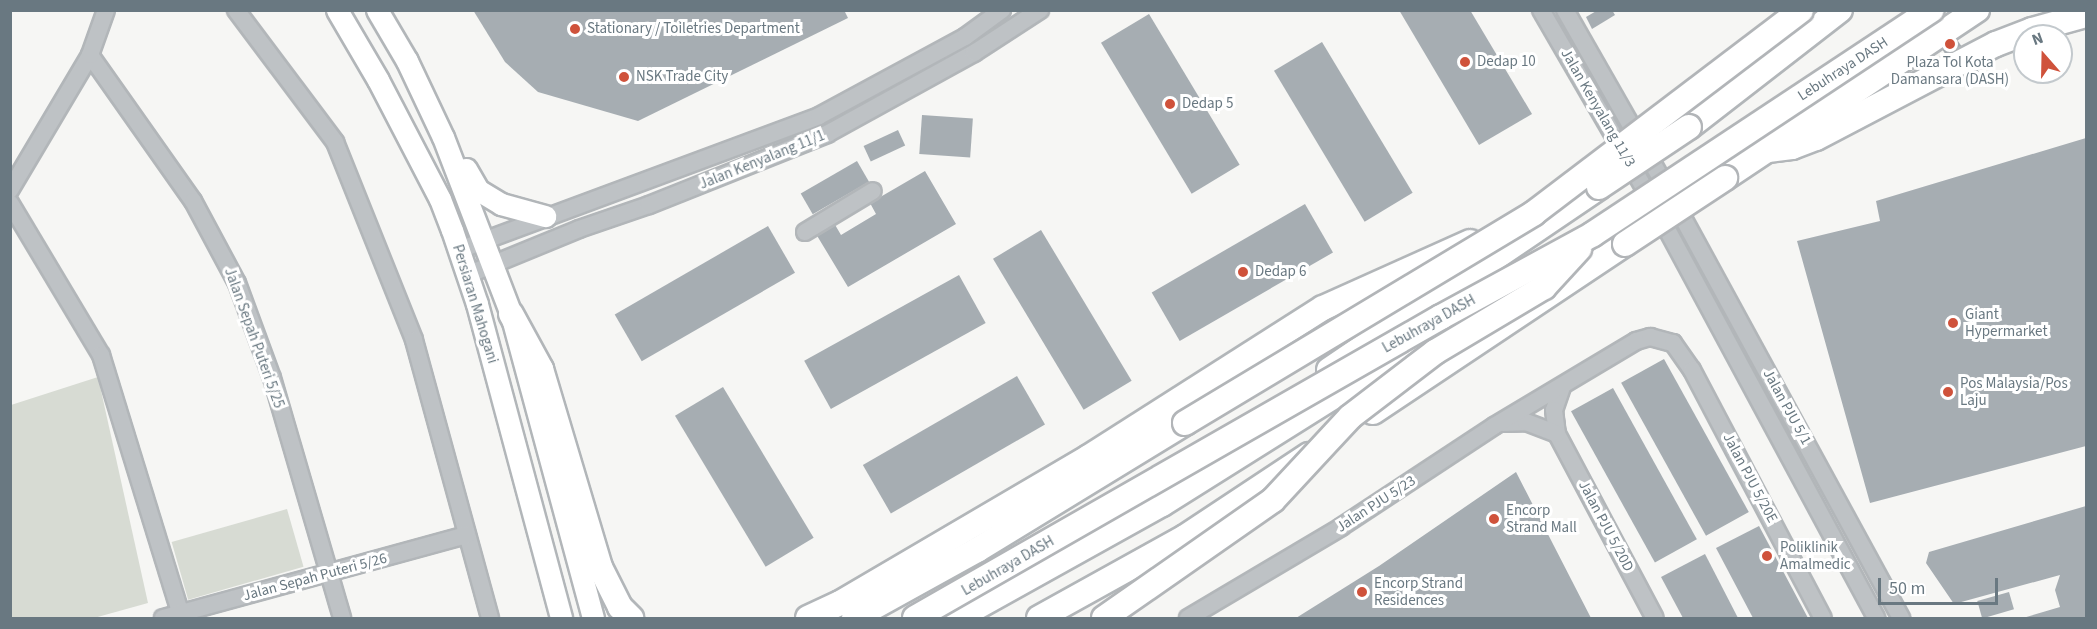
<!DOCTYPE html>
<html>
<head>
<meta charset="utf-8">
<style>
  body { margin:0 }
  #map { position:relative; width:2097px; height:629px; overflow:hidden; background:#f6f6f4; font-family:"Source Sans 3",sans-serif }
  div>[style] { position:absolute }
  .green>* { inset:0; background:#d7dbd3; transform-origin:0 0 }
  .building>* { inset:0; background:#a6adb2; transform-origin:0 0 }
  .roads { filter:drop-shadow(2px 0 #b2b6b9) drop-shadow(-2px 0 #b2b6b9) drop-shadow(0 2px #b2b6b9) drop-shadow(0 -2px #b2b6b9) }
  .minor>* { height:16px; margin:-8px; padding:0 8px; transform-origin:8px; border-radius:8px; background:#bec2c5 }
  .major>* { height:21px; margin:-10.5px; padding:0 10.5px; transform-origin:10.5px; border-radius:10.5px; background:#fff }
  .highway>* { height:24px; margin:-12px; padding:0 12px; transform-origin:12px; border-radius:12px; background:#fff }
  .bridges { filter:drop-shadow(2px 0 #b2b5b8) drop-shadow(-2px 0 #b2b5b8) drop-shadow(0 2px #b2b5b8) drop-shadow(0 -2px #b2b5b8) }
  .highway-bridge>* { height:24px; margin:-12px; padding:0 12px; transform-origin:12px; border-radius:12px; background:#fff }
  .dots>* { width:16px; height:16px; translate:-50% -50%; box-sizing:border-box; border:3px solid #fff; border-radius:50% }
  span { translate:-50% -50%; white-space:nowrap; text-align:center; line-height:1.15; -webkit-text-stroke:6px #fff; paint-order:stroke }
  .poi-label { font-size:15px; color:#697881 }
  .left { translate:0 -50%; text-align:left }
  .street-label { font-size:15px; color:#697881 }
  .frame { position:absolute; inset:0; border:12px solid #697881; pointer-events:none }
  .north { position:absolute; left:2013px; top:24px; width:60px; height:60px; box-sizing:border-box; background:#fff; border:2px solid #c3c9cd; border-radius:50%; rotate:340deg; font-size:16px; font-weight:700; line-height:24px; text-align:center; color:#697881 }
  .north::after { content:''; display:block; margin:auto; width:21px; height:27px; background:#cf523b; clip-path:polygon(50% 0,100% 100%,50% 72%,0 100%) }
  .scale { position:absolute; left:1878px; top:578px; width:120px; height:27px; box-sizing:border-box; border:3px solid #697881; border-top:0; padding-left:8px; font-size:18px; line-height:21px; white-space:nowrap; color:#697881; -webkit-text-stroke:4px #fff; paint-order:stroke }
</style>
</head>
<body>
<div id="map">
  <div class="green">
    <div style="clip-path:polygon(98px 377px,148px 603px,94px 618px,11px 618px,11px 405px)"></div>
    <div style="left:287px;top:509px;width:60px;height:120px;rotate:74deg"></div>
  </div>
  <div class="building">
    <div style="clip-path:polygon(473px 10px,844px 10px,848px 18px,638px 121px,538px 92px,505px 62px)"></div>
    <div style="clip-path:polygon(1399px 10px,1470px 10px,1532px 114px,1479px 145px)"></div>
    <div style="clip-path:polygon(1598px 10px,1612px 10px,1615px 15px,1592px 29px,1586px 17px)"></div>
    <div style="clip-path:polygon(1916px 10px,1937px 10px,1983px 78px,1968px 88px)"></div>
    <div style="left:1149px;top:14px;width:176px;height:56px;rotate:59deg"></div>
    <div style="left:1322px;top:42px;width:176px;height:56px;rotate:59deg"></div>
    <div style="left:922px;top:115px;width:51px;height:39px;rotate:4deg"></div>
    <div style="left:898px;top:130px;width:17px;height:38px;rotate:65deg"></div>
    <div style="clip-path:polygon(2086px 138px,2086px 446px,1870px 503px,1797px 241px,1880px 221px,1876px 201px)"></div>
    <div style="left:857px;top:161px;width:24px;height:65px;rotate:60deg"></div>
    <div style="clip-path:polygon(925px 171px,956px 224px,848px 287px,816px 234px,834px 223px,841px 235px,876px 214px,870px 203px)"></div>
    <div style="left:1305px;top:204px;width:56px;height:177px;rotate:60deg"></div>
    <div style="left:768px;top:226px;width:54px;height:177px;rotate:60deg"></div>
    <div style="left:1041px;top:230px;width:176px;height:56px;rotate:59deg"></div>
    <div style="left:959px;top:275px;width:55px;height:177px;rotate:61deg"></div>
    <div style="left:1664px;top:359px;width:175px;height:49px;rotate:61deg"></div>
    <div style="left:1017px;top:376px;width:56px;height:178px;rotate:60deg"></div>
    <div style="left:723px;top:387px;width:176px;height:56px;rotate:59deg"></div>
    <div style="left:1613px;top:388px;width:173px;height:48px;rotate:61deg"></div>
    <div style="clip-path:polygon(1516px 472px,1591px 618px,1296px 618px,1379px 566px)"></div>
    <div style="clip-path:polygon(2086px 506px,2086px 618px,2023px 618px,2060px 607px,2055px 590px,2060px 575px,1954px 604px,1926px 563px,1929px 552px)"></div>
    <div style="clip-path:polygon(1759px 526px,1808px 618px,1753px 618px,1716px 548px)"></div>
    <div style="clip-path:polygon(1705px 554px,1738px 618px,1683px 618px,1661px 577px)"></div>
    <div style="left:2009px;top:592px;width:18px;height:33px;rotate:74deg"></div>
  </div>
  <div class="roads">
    <div class="minor">
      <div style="left:236px;top:10px;width:165px;rotate:53.1deg"></div>
      <div style="left:335px;top:142px;width:213px;rotate:68.2deg"></div>
      <div style="left:414px;top:340px;width:288px;rotate:74.7deg"></div>
      <div style="left:1541px;top:10px;width:225px;rotate:59.9deg"></div>
      <div style="left:1654px;top:205px;width:469px;rotate:61.7deg"></div>
      <div style="left:1565px;top:10px;width:214px;rotate:60.3deg"></div>
      <div style="left:1671px;top:196px;width:481px;rotate:61.4deg"></div>
      <div style="left:90px;top:55px;width:179px;rotate:54.8deg"></div>
      <div style="left:193px;top:201px;width:93px;rotate:61.8deg"></div>
      <div style="left:237px;top:283px;width:101px;rotate:69.8deg"></div>
      <div style="left:272px;top:378px;width:250px;rotate:73.7deg"></div>
      <div style="left:10px;top:190px;width:157px;rotate:-59.3deg"></div>
      <div style="left:90px;top:55px;width:48px;rotate:-70.4deg"></div>
      <div style="left:10px;top:203px;width:177px;rotate:59.1deg"></div>
      <div style="left:101px;top:355px;width:275px;rotate:72.9deg"></div>
      <div style="left:805px;top:232px;width:79px;rotate:-31.1deg"></div>
      <div style="left:459px;top:250px;width:384px;rotate:-20.4deg"></div>
      <div style="left:819px;top:116px;width:166px;rotate:-28.4deg"></div>
      <div style="left:965px;top:37px;width:46px;rotate:-36.1deg"></div>
      <div style="left:467px;top:275px;width:121px;rotate:-22.3deg"></div>
      <div style="left:579px;top:229px;width:74px;rotate:-18.9deg"></div>
      <div style="left:649px;top:205px;width:192px;rotate:-21.7deg"></div>
      <div style="left:827px;top:134px;width:168px;rotate:-28.9deg"></div>
      <div style="left:974px;top:53px;width:79px;rotate:-33.1deg"></div>
      <div style="left:1562px;top:387px;width:24px;rotate:109deg"></div>
      <div style="left:1554px;top:410px;width:24px;rotate:83deg"></div>
      <div style="left:1557px;top:434px;width:208px;rotate:62deg"></div>
      <div style="left:1503px;top:423px;width:23px;rotate:-2deg"></div>
      <div style="left:1526px;top:422px;width:33px;rotate:21deg"></div>
      <div style="left:163px;top:618px;width:315px;rotate:-15.3deg"></div>
      <div style="left:1188px;top:618px;width:178px;rotate:-30.7deg"></div>
      <div style="left:1341px;top:527px;width:183px;rotate:-33.4deg"></div>
      <div style="left:1494px;top:426px;width:165px;rotate:-30.9deg"></div>
      <div style="left:1636px;top:341px;width:15px;rotate:-16deg"></div>
      <div style="left:1650px;top:337px;width:24px;rotate:15deg"></div>
      <div style="left:1673px;top:343px;width:33px;rotate:55deg"></div>
      <div style="left:1692px;top:370px;width:280px;rotate:62.2deg"></div>
    </div>
    <div class="major">
      <div style="left:337px;top:10px;width:81px;rotate:59.6deg"></div>
      <div style="left:378px;top:80px;width:134px;rotate:62.5deg"></div>
      <div style="left:440px;top:199px;width:33px;rotate:69deg"></div>
      <div style="left:452px;top:230px;width:78px;rotate:71.3deg"></div>
      <div style="left:477px;top:304px;width:325px;rotate:75deg"></div>
      <div style="left:377px;top:10px;width:59px;rotate:59.5deg"></div>
      <div style="left:407px;top:61px;width:84px;rotate:64.7deg"></div>
      <div style="left:443px;top:137px;width:190px;rotate:69deg"></div>
      <div style="left:511px;top:314px;width:315px;rotate:74.9deg"></div>
      <div style="left:466px;top:169px;width:24px;rotate:60deg"></div>
      <div style="left:478px;top:190px;width:27px;rotate:31deg"></div>
      <div style="left:501px;top:204px;width:46px;rotate:15.3deg"></div>
    </div>
    <div class="highway">
      <div style="left:1689px;top:127px;width:191px;rotate:-37.8deg"></div>
      <div style="left:1768px;top:150px;width:24px;rotate:-7deg"></div>
      <div style="left:1792px;top:147px;width:26px;rotate:-21deg"></div>
      <div style="left:1816px;top:138px;width:203px;rotate:-27.6deg"></div>
      <div style="left:1996px;top:44px;width:39px;rotate:-21deg"></div>
      <div style="left:2032px;top:30px;width:56px;rotate:-15.5deg"></div>
      <div style="left:1725px;top:178px;width:303px;rotate:-33.7deg"></div>
      <div style="left:511px;top:314px;width:63px;rotate:61.4deg"></div>
      <div style="left:541px;top:369px;width:207px;rotate:73.4deg"></div>
      <div style="left:600px;top:567px;width:45px;rotate:63.4deg"></div>
      <div style="left:620px;top:607px;width:16px;rotate:45deg"></div>
      <div style="left:1329px;top:370px;width:326px;rotate:-34.1deg"></div>
      <div style="left:1373px;top:412px;width:303px;rotate:-33.7deg"></div>
      <div style="left:808px;top:618px;width:35px;rotate:-25deg"></div>
      <div style="left:840px;top:603px;width:289px;rotate:-30.4deg"></div>
      <div style="left:1089px;top:457px;width:277px;rotate:-32.5deg"></div>
      <div style="left:1323px;top:308px;width:161px;rotate:-24.2deg"></div>
      <div style="left:854px;top:618px;width:141px;rotate:-28.9deg"></div>
      <div style="left:977px;top:550px;width:244px;rotate:-31.4deg"></div>
      <div style="left:957px;top:618px;width:235px;rotate:-29.1deg"></div>
      <div style="left:1162px;top:504px;width:339px;rotate:-32.1deg"></div>
      <div style="left:1039px;top:618px;width:167px;rotate:-29deg"></div>
      <div style="left:1185px;top:537px;width:149px;rotate:-33.5deg"></div>
    </div>
  </div>
  <div class="bridges">
    <div class="highway-bridge">
      <div style="left:1599px;top:187px;width:108px;rotate:-33.7deg"></div>
      <div style="left:1625px;top:244px;width:120px;rotate:-33.4deg"></div>
      <div style="left:1185px;top:423px;width:407px;rotate:-31deg"></div>
      <div style="left:1534px;top:213px;width:335px;rotate:-37.2deg"></div>
      <div style="left:915px;top:618px;width:606px;rotate:-29.78deg"></div>
      <div style="left:1441px;top:317px;width:173px;rotate:-28.6deg"></div>
      <div style="left:1593px;top:234px;width:406px;rotate:-33.5deg"></div>
      <div style="left:1104px;top:618px;width:206px;rotate:-34.9deg"></div>
      <div style="left:1273px;top:500px;width:113px;rotate:-47.1deg"></div>
      <div style="left:1350px;top:417px;width:107px;rotate:-37.4deg"></div>
      <div style="left:1435px;top:352px;width:127px;rotate:-30.8deg"></div>
      <div style="left:1544px;top:287px;width:52px;rotate:-47.4deg"></div>
    </div>
  </div>
  <div class="dots">
    <div style="left:575px;top:29px;background:#cf523b"></div>
    <div style="left:1950px;top:44px;background:#cf523b"></div>
    <div style="left:1465px;top:62px;background:#cf523b"></div>
    <div style="left:624px;top:77px;background:#cf523b"></div>
    <div style="left:1170px;top:104px;background:#cf523b"></div>
    <div style="left:1243px;top:272px;background:#cf523b"></div>
    <div style="left:1953px;top:323px;background:#cf523b"></div>
    <div style="left:1948px;top:392px;background:#cf523b"></div>
    <div style="left:1494px;top:519px;background:#cf523b"></div>
    <div style="left:1767px;top:556px;background:#cf523b"></div>
    <div style="left:1362px;top:592px;background:#cf523b"></div>
  </div>
  <div class="poi-label">
    <span class="left" style="left:587px;top:29px">Stationary / Toiletries Department</span>
    <span class="left" style="left:1477px;top:62px">Dedap 10</span>
    <span style="left:1950px;top:71px">Plaza Tol Kota<br>Damansara (DASH)</span>
    <span class="left" style="left:636px;top:77px">NSK Trade City</span>
    <span class="left" style="left:1182px;top:104px">Dedap 5</span>
    <span class="left" style="left:1255px;top:272px">Dedap 6</span>
    <span class="left" style="left:1965px;top:323px">Giant<br>Hypermarket</span>
    <span class="left" style="left:1960px;top:392px">Pos Malaysia/Pos<br>Laju</span>
    <span class="left" style="left:1506px;top:519px">Encorp<br>Strand Mall</span>
    <span class="left" style="left:1780px;top:556px">Poliklinik<br>Amalmedic</span>
    <span class="left" style="left:1374px;top:592px">Encorp Strand<br>Residences</span>
  </div>
  <div class="street-label">
    <span style="left:1843px;top:69px;rotate:-33deg">Lebuhraya DASH</span>
    <span style="left:1598px;top:108px;rotate:60deg">Jalan Kenyalang 11/3</span>
    <span style="left:762px;top:160px;rotate:-22deg">Jalan Kenyalang 11/1</span>
    <span style="left:475px;top:304px;rotate:73deg">Persiaran Mahogani</span>
    <span style="left:1429px;top:324px;rotate:-29deg">Lebuhraya DASH</span>
    <span style="left:254px;top:338px;rotate:70deg">Jalan Sepah Puteri 5/25</span>
    <span style="left:1787px;top:407px;rotate:61deg">Jalan PJU 5/1</span>
    <span style="left:1750px;top:478px;rotate:62deg">Jalan PJU 5/20E</span>
    <span style="left:1376px;top:504px;rotate:-33deg">Jalan PJU 5/23</span>
    <span style="left:1606px;top:526px;rotate:62deg">Jalan PJU 5/20D</span>
    <span style="left:1008px;top:566px;rotate:-30deg">Lebuhraya DASH</span>
    <span style="left:315px;top:577px;rotate:-15deg">Jalan Sepah Puteri 5/26</span>
  </div>
  <div class="frame"></div>
  <div class="north">N</div>
  <div class="scale">50 m</div>
</div>
</body>
</html>
